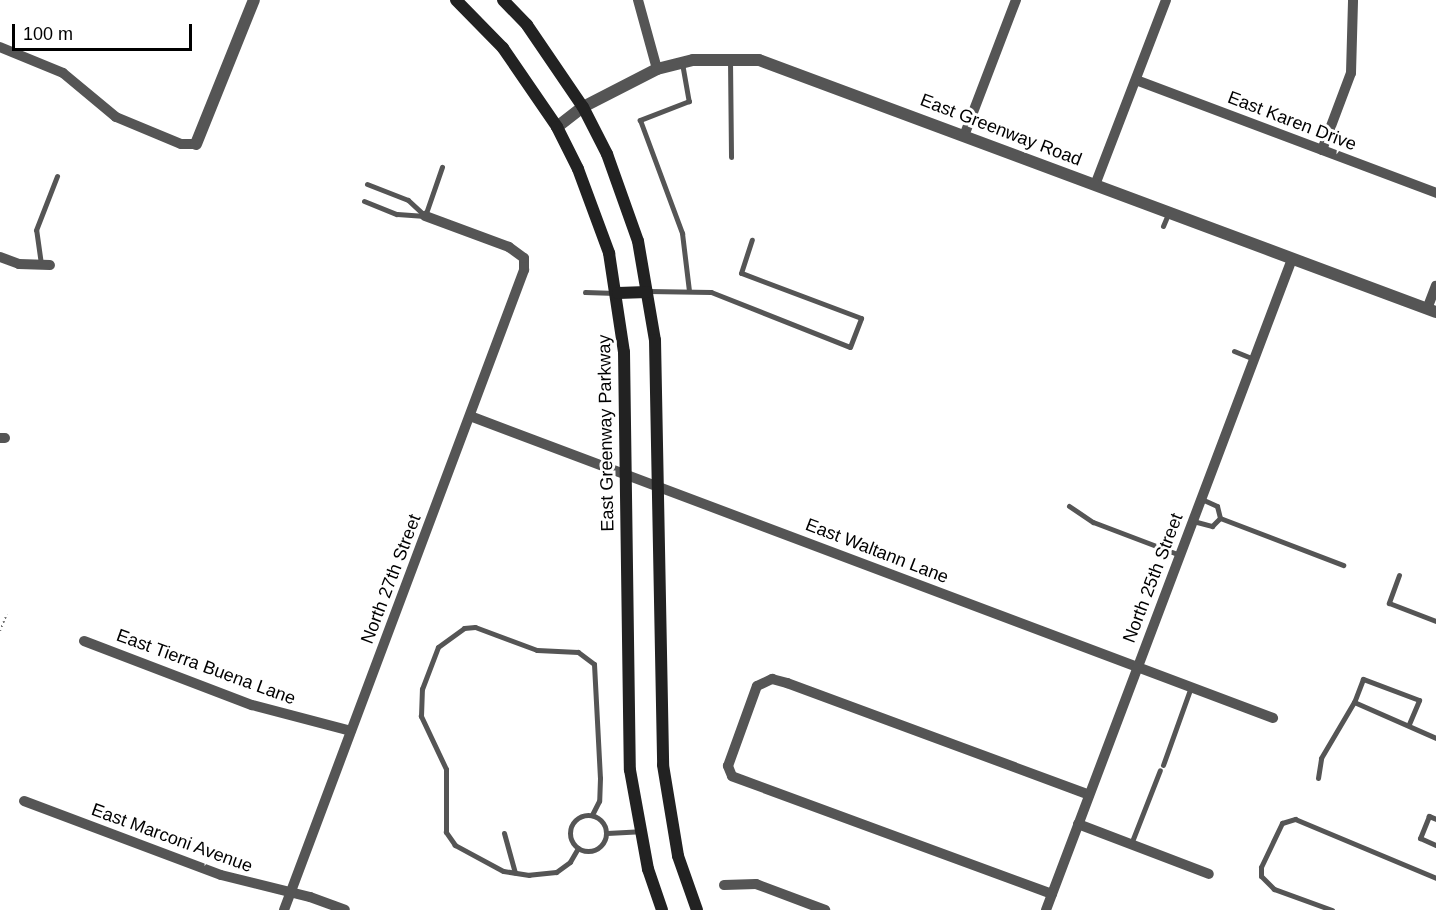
<!DOCTYPE html>
<html>
<head>
<meta charset="utf-8">
<style>
  body { margin:0 }
  #map { position:relative; width:1436px; height:910px; overflow:hidden; background:#fff; font-family:Arial,sans-serif }
  div>[style] { position:absolute }
  .path>* { height:2px; margin-top:-1px; transform-origin:0; background:repeating-linear-gradient(90deg,#777 0 1.5px,transparent 0 4.5px) }
  .service>* { height:5px; margin:-2.5px; padding:0 2.5px; transform-origin:2.5px; border-radius:2.5px; background:#555 }
  .service>.ring { margin:-2.5px; padding:0; box-sizing:content-box; background:none; border:5px solid #555; border-radius:50% }
  .minor>* { height:10px; margin:-5px; padding:0 5px; transform-origin:5px; border-radius:5px; background:#555 }
  .tertiary>* { height:12px; margin:-6px; padding:0 6px; transform-origin:6px; border-radius:6px; background:#555 }
  .secondary>* { height:12px; margin:-6px; padding:0 6px; transform-origin:6px; border-radius:6px; background:#222 }
  span { translate:-50% -50%; white-space:nowrap; text-align:center; line-height:1.15; -webkit-text-stroke:6px #fff; paint-order:stroke }
  .street-label { font-size:18px; color:#000 }
  .scale { position:absolute; left:12px; top:24px; width:180px; height:27px; box-sizing:border-box; border:3px solid #000; border-top:0; padding-left:8px; font-size:18px; line-height:21px; white-space:nowrap; color:#000; -webkit-text-stroke:4px #fff; paint-order:stroke }
</style>
</head>
<body>
<div id="map">
  <div class="path">
    <div style="left:0;top:631px;width:18px;rotate:-68deg"></div>
  </div>
  <div class="service">
    <div style="left:730px;top:60px;width:97px;rotate:89.4deg"></div>
    <div style="left:682px;top:63px;width:39px;rotate:80deg"></div>
    <div style="left:689px;top:101px;width:53px;rotate:158.8deg"></div>
    <div style="left:640px;top:120px;width:121px;rotate:69.6deg"></div>
    <div style="left:682px;top:233px;width:58px;rotate:83.1deg"></div>
    <div style="left:367px;top:184px;width:44px;rotate:21.3deg"></div>
    <div style="left:408px;top:200px;width:23px;rotate:43deg"></div>
    <div style="left:364px;top:201px;width:35px;rotate:22deg"></div>
    <div style="left:397px;top:214px;width:28px;rotate:4deg"></div>
    <div style="left:425px;top:216px;width:52px;rotate:-70.9deg"></div>
    <div style="left:1163px;top:226px;width:13px;rotate:-67deg"></div>
    <div style="left:41px;top:264px;width:34px;rotate:-98deg"></div>
    <div style="left:36px;top:230px;width:58px;rotate:-68.7deg"></div>
    <div style="left:648px;top:291px;width:63px;rotate:0.9deg"></div>
    <div style="left:711px;top:292px;width:149px;rotate:21.6deg"></div>
    <div style="left:850px;top:347px;width:31px;rotate:-69deg"></div>
    <div style="left:861px;top:318px;width:128px;rotate:-159.4deg"></div>
    <div style="left:741px;top:273px;width:35px;rotate:-72deg"></div>
    <div style="left:585px;top:292px;width:31px;rotate:2deg"></div>
    <div style="left:1234px;top:351px;width:22px;rotate:22deg"></div>
    <div style="left:1069px;top:506px;width:29px;rotate:34deg"></div>
    <div style="left:1093px;top:522px;width:93px;rotate:20.8deg"></div>
    <div style="left:1220px;top:518px;width:132px;rotate:20.9deg"></div>
    <div style="left:1193px;top:521px;width:20px;rotate:15deg"></div>
    <div style="left:1212px;top:526px;width:11px;rotate:-45deg"></div>
    <div style="left:1220px;top:518px;width:12px;rotate:-104deg"></div>
    <div style="left:1217px;top:506px;width:17px;rotate:-156deg"></div>
    <div style="left:1399px;top:575px;width:30px;rotate:110deg"></div>
    <div style="left:1389px;top:603px;width:50px;rotate:21deg"></div>
    <div style="left:1409px;top:724px;width:26px;rotate:-67deg"></div>
    <div style="left:1419px;top:700px;width:60px;rotate:-159.4deg"></div>
    <div style="left:1363px;top:679px;width:25px;rotate:111deg"></div>
    <div style="left:1354px;top:702px;width:90px;rotate:23.7deg"></div>
    <div style="left:1163px;top:765px;width:83px;rotate:-70.3deg"></div>
    <div style="left:1318px;top:778px;width:20px;rotate:-81deg"></div>
    <div style="left:1321px;top:758px;width:65px;rotate:-59.5deg"></div>
    <div class="ring" style="left:570px;top:815px;width:31px;height:31px"></div>
    <div style="left:1436px;top:819px;width:8px;rotate:-157deg"></div>
    <div style="left:1429px;top:816px;width:24px;rotate:112deg"></div>
    <div style="left:1420px;top:838px;width:17px;rotate:24deg"></div>
    <div style="left:504px;top:833px;width:41px;rotate:74.6deg"></div>
    <div style="left:607px;top:833px;width:33px;rotate:-3deg"></div>
    <div style="left:1131px;top:844px;width:79px;rotate:-68.6deg"></div>
    <div style="left:578px;top:848px;width:16px;rotate:120deg"></div>
    <div style="left:570px;top:862px;width:17px;rotate:144deg"></div>
    <div style="left:556px;top:872px;width:27px;rotate:174deg"></div>
    <div style="left:529px;top:875px;width:26px;rotate:-171deg"></div>
    <div style="left:503px;top:871px;width:55px;rotate:-151.6deg"></div>
    <div style="left:455px;top:845px;width:16px;rotate:-125deg"></div>
    <div style="left:446px;top:832px;width:63px;rotate:-90deg"></div>
    <div style="left:446px;top:769px;width:59px;rotate:-115.3deg"></div>
    <div style="left:421px;top:716px;width:27px;rotate:-88deg"></div>
    <div style="left:422px;top:689px;width:45px;rotate:-69.1deg"></div>
    <div style="left:438px;top:647px;width:32px;rotate:-36deg"></div>
    <div style="left:464px;top:628px;width:11px;rotate:-5deg"></div>
    <div style="left:475px;top:627px;width:66px;rotate:20.4deg"></div>
    <div style="left:537px;top:650px;width:41px;rotate:2.8deg"></div>
    <div style="left:578px;top:652px;width:20px;rotate:37deg"></div>
    <div style="left:594px;top:664px;width:114px;rotate:87deg"></div>
    <div style="left:600px;top:778px;width:23px;rotate:92deg"></div>
    <div style="left:599px;top:801px;width:16px;rotate:117deg"></div>
    <div style="left:1332px;top:910px;width:62px;rotate:-160.1deg"></div>
    <div style="left:1274px;top:889px;width:18px;rotate:-135deg"></div>
    <div style="left:1261px;top:876px;width:9px;rotate:-90deg"></div>
    <div style="left:1261px;top:867px;width:49px;rotate:-64.5deg"></div>
    <div style="left:1282px;top:823px;width:14px;rotate:-17deg"></div>
    <div style="left:1295px;top:819px;width:153px;rotate:22.7deg"></div>
  </div>
  <div class="minor">
    <div style="left:638px;top:0;width:72px;rotate:74.6deg"></div>
    <div style="left:0;top:47px;width:68px;rotate:22.4deg"></div>
    <div style="left:63px;top:73px;width:69px;rotate:39.7deg"></div>
    <div style="left:116px;top:117px;width:70px;rotate:22.6deg"></div>
    <div style="left:181px;top:144px;width:15px"></div>
    <div style="left:1136px;top:80px;width:321px;rotate:20.6deg"></div>
    <div style="left:964px;top:136px;width:146px;rotate:-69.1deg"></div>
    <div style="left:1322px;top:150px;width:82px;rotate:-69.4deg"></div>
    <div style="left:1351px;top:73px;width:73px;rotate:-88.4deg"></div>
    <div style="left:1095px;top:185px;width:198px;rotate:-69deg"></div>
    <div style="left:0;top:257px;width:20px;rotate:20deg"></div>
    <div style="left:19px;top:264px;width:31px;rotate:2deg"></div>
    <div style="left:1427px;top:309px;width:25px;rotate:-69deg"></div>
    <div style="left:470px;top:416px;width:858px;rotate:20.61deg"></div>
    <div style="left:0;top:438px;width:5px"></div>
    <div style="left:84px;top:641px;width:180px;rotate:20.9deg"></div>
    <div style="left:252px;top:705px;width:102px;rotate:14.7deg"></div>
    <div style="left:24px;top:801px;width:210px;rotate:20.6deg"></div>
    <div style="left:221px;top:875px;width:92px;rotate:13.9deg"></div>
    <div style="left:310px;top:897px;width:37px;rotate:20deg"></div>
    <div style="left:1078px;top:824px;width:140px;rotate:20.9deg"></div>
    <div style="left:724px;top:885px;width:32px;rotate:-2deg"></div>
    <div style="left:756px;top:884px;width:74px;rotate:20.6deg"></div>
    <div style="left:1052px;top:894px;width:341px;rotate:-159.8deg"></div>
    <div style="left:732px;top:776px;width:11px;rotate:-112deg"></div>
    <div style="left:728px;top:766px;width:85px;rotate:-70.1deg"></div>
    <div style="left:757px;top:686px;width:17px;rotate:-25deg"></div>
    <div style="left:772px;top:679px;width:16px;rotate:15deg"></div>
    <div style="left:787px;top:683px;width:322px;rotate:20.3deg"></div>
    <div style="left:284px;top:910px;width:684px;rotate:-69.44deg"></div>
    <div style="left:524px;top:270px;width:12px;rotate:-90deg"></div>
    <div style="left:524px;top:258px;width:19px;rotate:-144deg"></div>
    <div style="left:509px;top:247px;width:90px;rotate:-159.7deg"></div>
    <div style="left:1046px;top:910px;width:696px;rotate:-69.3deg"></div>
  </div>
  <div class="tertiary">
    <div style="left:557px;top:127px;width:33px;rotate:-38deg"></div>
    <div style="left:583px;top:107px;width:83px;rotate:-27.2deg"></div>
    <div style="left:657px;top:69px;width:37px;rotate:-14deg"></div>
    <div style="left:693px;top:60px;width:66px"></div>
    <div style="left:759px;top:60px;width:722px;rotate:20.42deg"></div>
    <div style="left:196px;top:144px;width:155px;rotate:-68.1deg"></div>
  </div>
  <div class="secondary">
    <div style="left:456px;top:0;width:67px;rotate:45.6deg"></div>
    <div style="left:503px;top:48px;width:96px;rotate:55.6deg"></div>
    <div style="left:557px;top:127px;width:47px;rotate:63.4deg"></div>
    <div style="left:578px;top:169px;width:90px;rotate:69.7deg"></div>
    <div style="left:609px;top:253px;width:100px;rotate:81.4deg"></div>
    <div style="left:624px;top:352px;width:418px;rotate:89.2deg"></div>
    <div style="left:630px;top:770px;width:101px;rotate:79.7deg"></div>
    <div style="left:648px;top:869px;width:43px;rotate:71.1deg"></div>
    <div style="left:503px;top:0;width:35px;rotate:46deg"></div>
    <div style="left:527px;top:25px;width:99px;rotate:55.7deg"></div>
    <div style="left:583px;top:107px;width:53px;rotate:62.9deg"></div>
    <div style="left:607px;top:154px;width:92px;rotate:70.4deg"></div>
    <div style="left:638px;top:241px;width:100px;rotate:80.3deg"></div>
    <div style="left:655px;top:340px;width:425px;rotate:88.9deg"></div>
    <div style="left:663px;top:765px;width:92px;rotate:80.6deg"></div>
    <div style="left:678px;top:856px;width:57px;rotate:70.6deg"></div>
    <div style="left:618px;top:293px;width:29px;rotate:-2deg"></div>
  </div>
  <div class="street-label">
    <span style="left:1292px;top:121px;rotate:21deg">East Karen Drive</span>
    <span style="left:1001px;top:130px;rotate:21deg">East Greenway Road</span>
    <span style="left:606px;top:433px;rotate:-91deg">East Greenway Parkway</span>
    <span style="left:877px;top:551px;rotate:21deg">East Waltann Lane</span>
    <span style="left:1153px;top:578px;rotate:-69deg">North 25th Street</span>
    <span style="left:391px;top:579px;rotate:-69deg">North 27th Street</span>
    <span style="left:206px;top:667px;rotate:20deg">East Tierra Buena Lane</span>
    <span style="left:172px;top:838px;rotate:20deg">East Marconi Avenue</span>
  </div>
  <div class="scale">100 m</div>
</div>
</body>
</html>
